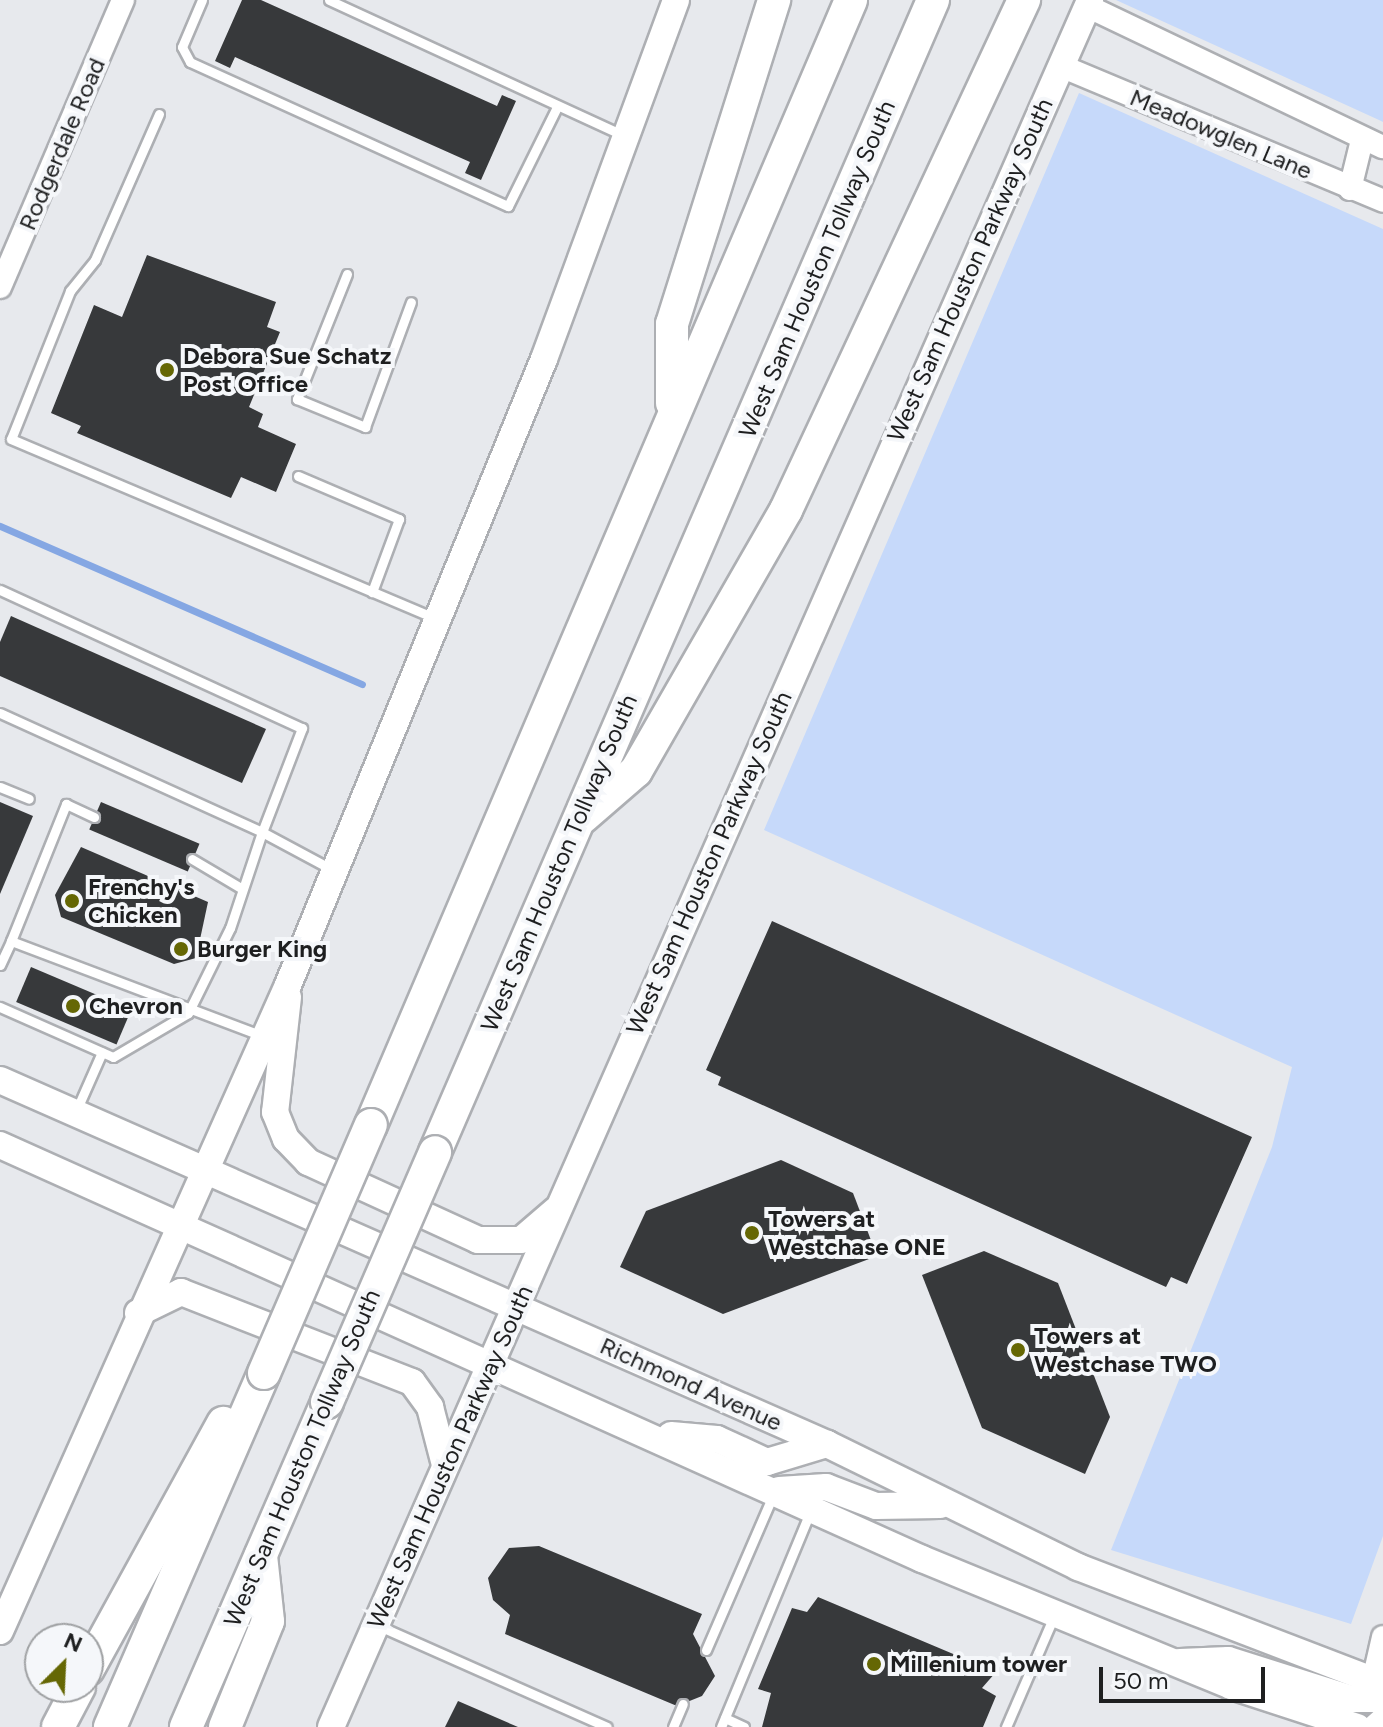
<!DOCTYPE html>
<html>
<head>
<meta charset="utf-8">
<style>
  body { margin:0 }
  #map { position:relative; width:1383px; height:1727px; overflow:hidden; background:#e7e9ed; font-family:Figtree,sans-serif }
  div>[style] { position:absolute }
  .green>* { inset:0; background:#c6d9fa }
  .stream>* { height:7px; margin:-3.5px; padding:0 3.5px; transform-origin:3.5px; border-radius:3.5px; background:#85a7e3 }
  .building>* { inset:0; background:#37393b; transform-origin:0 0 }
  .roads { filter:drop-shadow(2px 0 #adafb3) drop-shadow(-2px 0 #adafb3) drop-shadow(0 2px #adafb3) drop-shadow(0 -2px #adafb3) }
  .service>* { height:9px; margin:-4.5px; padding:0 4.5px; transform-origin:4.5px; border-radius:4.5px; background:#fff }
  .tertiary>* { height:22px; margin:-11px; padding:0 11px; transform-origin:11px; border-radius:11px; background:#fff }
  .secondary>* { height:26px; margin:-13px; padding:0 13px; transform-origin:13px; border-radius:13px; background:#fff }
  .motorway>* { height:32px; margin:-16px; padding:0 16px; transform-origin:16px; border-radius:16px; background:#fff }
  .bridges { filter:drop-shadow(2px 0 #adafb3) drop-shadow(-2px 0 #adafb3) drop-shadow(0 2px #adafb3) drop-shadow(0 -2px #adafb3) }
  .motorway-bridge>* { height:32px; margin:-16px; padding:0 16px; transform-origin:16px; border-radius:16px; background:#fff }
  .dots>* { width:22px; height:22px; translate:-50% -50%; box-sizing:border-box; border:4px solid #f5f7fa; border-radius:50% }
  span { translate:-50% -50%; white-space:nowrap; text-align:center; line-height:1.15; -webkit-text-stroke:8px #f5f7fa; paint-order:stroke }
  .street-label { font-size:24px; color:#1e1f20 }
  .poi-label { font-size:24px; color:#1e1f20; font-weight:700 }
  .left { translate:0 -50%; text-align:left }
  .north { position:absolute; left:24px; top:1623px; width:80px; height:80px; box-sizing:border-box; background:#f5f7fa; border:2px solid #9fa1a3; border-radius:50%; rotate:24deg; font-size:22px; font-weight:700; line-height:32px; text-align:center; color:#1e1f20 }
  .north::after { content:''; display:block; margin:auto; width:28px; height:36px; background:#656704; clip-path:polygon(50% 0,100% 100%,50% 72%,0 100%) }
  .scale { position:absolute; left:1099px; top:1667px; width:166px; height:36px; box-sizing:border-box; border:4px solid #1e1f20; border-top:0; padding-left:10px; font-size:24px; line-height:28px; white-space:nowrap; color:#1e1f20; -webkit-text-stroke:6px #f5f7fa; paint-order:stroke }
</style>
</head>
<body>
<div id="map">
  <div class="green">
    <div style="clip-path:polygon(1116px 0,1383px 0,1383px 122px,1379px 120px)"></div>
    <div style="clip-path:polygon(1079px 93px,1383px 229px,1383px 1536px,1351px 1624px,1111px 1550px,1272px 1147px,1292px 1067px,764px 830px)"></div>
  </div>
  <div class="stream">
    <div style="left:0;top:526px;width:395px;rotate:23.6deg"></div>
  </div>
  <div class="building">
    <div style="clip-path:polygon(242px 0,261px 0,497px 106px,502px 95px,516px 101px,481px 180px,465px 173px,470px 162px,235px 57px,230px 68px,215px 61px)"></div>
    <div style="clip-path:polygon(147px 255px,276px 302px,267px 327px,280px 332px,249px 407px,263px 414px,258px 427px,296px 444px,276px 492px,241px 477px,231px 498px,77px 433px,81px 426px,51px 413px,94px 305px,122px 317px)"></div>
    <div style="clip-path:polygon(11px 616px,266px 729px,242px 783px,0 676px,0 642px)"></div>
    <div style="clip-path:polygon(0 802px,33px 816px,0 894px)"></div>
    <div style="left:101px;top:802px;width:107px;height:30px;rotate:23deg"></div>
    <div style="clip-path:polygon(81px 847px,208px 902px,196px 958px,174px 964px,61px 917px,55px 895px)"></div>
    <div style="clip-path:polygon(772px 921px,1252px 1137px,1187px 1284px,1171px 1277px,1166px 1287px,718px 1085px,721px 1077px,706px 1070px)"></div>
    <div style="left:31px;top:967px;width:109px;height:38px;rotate:23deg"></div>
    <div style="clip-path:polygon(781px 1160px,853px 1193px,877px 1256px,723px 1314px,620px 1267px,646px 1211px)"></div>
    <div style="clip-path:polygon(984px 1251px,1058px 1283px,1110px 1417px,1085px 1474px,982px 1428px,922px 1275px)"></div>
    <div style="clip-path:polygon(539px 1546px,702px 1614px,693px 1634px,715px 1676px,702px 1696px,677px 1706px,505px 1634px,510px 1615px,493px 1600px,488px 1578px,509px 1548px)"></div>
    <div style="clip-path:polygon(818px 1597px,996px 1672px,982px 1688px,996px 1696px,983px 1727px,762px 1727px,771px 1693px,758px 1689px,792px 1608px,807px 1612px)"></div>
    <div style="clip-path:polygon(458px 1701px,518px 1727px,445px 1727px)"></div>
  </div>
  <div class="roads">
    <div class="service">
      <div style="left:202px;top:0;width:51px;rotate:113.1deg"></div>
      <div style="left:182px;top:47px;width:17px;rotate:62deg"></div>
      <div style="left:190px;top:62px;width:349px;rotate:24.4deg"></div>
      <div style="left:508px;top:206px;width:110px;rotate:-63.7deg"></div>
      <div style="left:329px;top:0;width:324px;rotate:24.7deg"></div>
      <div style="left:159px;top:114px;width:159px;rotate:113.7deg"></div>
      <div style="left:95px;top:260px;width:40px;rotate:129deg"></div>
      <div style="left:70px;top:291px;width:159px;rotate:111.7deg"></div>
      <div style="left:11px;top:439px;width:462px;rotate:22.9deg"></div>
      <div style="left:347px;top:274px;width:135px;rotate:111.8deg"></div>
      <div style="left:297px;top:399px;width:74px;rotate:22.4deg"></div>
      <div style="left:365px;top:427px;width:133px;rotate:-69.8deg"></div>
      <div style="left:298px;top:476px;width:110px;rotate:23.1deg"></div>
      <div style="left:399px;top:519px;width:78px;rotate:110.3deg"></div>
      <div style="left:0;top:590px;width:332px;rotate:24.6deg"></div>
      <div style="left:302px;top:728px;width:111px;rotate:111deg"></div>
      <div style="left:262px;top:832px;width:81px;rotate:28.2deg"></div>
      <div style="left:0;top:713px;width:288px;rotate:24.4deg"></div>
      <div style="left:262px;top:832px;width:101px;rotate:108.4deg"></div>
      <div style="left:230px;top:928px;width:95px;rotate:116.3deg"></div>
      <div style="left:188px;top:1013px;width:87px;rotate:149.6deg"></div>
      <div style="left:113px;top:1057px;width:124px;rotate:-156.1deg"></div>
      <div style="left:0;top:787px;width:31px;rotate:22deg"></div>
      <div style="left:192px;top:859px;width:57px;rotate:30.6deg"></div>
      <div style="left:11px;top:941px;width:148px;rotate:-68.1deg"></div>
      <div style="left:66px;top:804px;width:31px;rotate:25deg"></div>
      <div style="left:0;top:965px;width:26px;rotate:-65deg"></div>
      <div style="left:11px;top:941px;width:268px;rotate:20.7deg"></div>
      <div style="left:76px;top:1111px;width:64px;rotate:-66.2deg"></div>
      <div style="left:379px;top:1626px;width:249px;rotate:23.9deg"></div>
      <div style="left:706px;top:1650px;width:171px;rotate:-66.6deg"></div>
      <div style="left:725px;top:1718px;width:21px;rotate:25deg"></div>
      <div style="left:673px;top:1727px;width:25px;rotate:-67deg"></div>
      <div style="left:721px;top:1727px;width:233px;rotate:-67.5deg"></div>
      <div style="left:1006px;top:1727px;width:121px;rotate:-66.6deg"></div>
    </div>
    <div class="tertiary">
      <div style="left:1087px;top:6px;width:328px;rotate:25.5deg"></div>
      <div style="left:1061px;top:66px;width:349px;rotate:22.7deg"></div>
      <div style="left:1350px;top:189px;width:50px;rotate:-76.2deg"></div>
      <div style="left:0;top:287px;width:312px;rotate:-66.8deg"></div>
      <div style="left:1373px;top:1681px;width:45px;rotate:-77.2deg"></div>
    </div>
    <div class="secondary">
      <div style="left:288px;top:997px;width:116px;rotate:96.4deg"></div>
      <div style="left:275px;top:1112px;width:29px;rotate:68deg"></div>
      <div style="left:286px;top:1139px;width:32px;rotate:46deg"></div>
      <div style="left:308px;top:1162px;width:187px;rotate:24.6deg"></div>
      <div style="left:478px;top:1240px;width:43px"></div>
      <div style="left:521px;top:1240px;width:46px;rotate:-40.6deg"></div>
      <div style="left:0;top:1080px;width:904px;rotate:23.76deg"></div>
      <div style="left:827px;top:1444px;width:280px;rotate:26.1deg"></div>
      <div style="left:1078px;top:1567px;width:327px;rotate:21deg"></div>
      <div style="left:0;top:1145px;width:1011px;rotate:24.18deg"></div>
      <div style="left:922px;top:1559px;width:334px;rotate:22.3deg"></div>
      <div style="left:1231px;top:1686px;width:133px;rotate:18deg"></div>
      <div style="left:138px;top:1313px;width:48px;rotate:-26deg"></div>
      <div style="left:181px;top:1292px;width:248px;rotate:21.3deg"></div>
      <div style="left:412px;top:1382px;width:31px;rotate:54deg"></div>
      <div style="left:430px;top:1407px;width:60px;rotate:75.5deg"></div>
      <div style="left:671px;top:1435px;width:46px;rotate:5deg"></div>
      <div style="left:717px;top:1439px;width:55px;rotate:24.7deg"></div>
      <div style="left:767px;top:1462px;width:63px;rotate:-16.7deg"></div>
      <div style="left:779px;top:1490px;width:47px;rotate:-3.7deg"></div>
      <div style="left:826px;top:1487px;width:53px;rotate:20.8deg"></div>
      <div style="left:876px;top:1506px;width:64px;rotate:-0.9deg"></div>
      <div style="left:0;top:1631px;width:707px;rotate:-65.97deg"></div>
      <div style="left:288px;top:985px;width:676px;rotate:-67.76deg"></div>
      <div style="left:544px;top:359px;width:382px;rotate:-69.8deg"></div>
      <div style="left:1180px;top:1662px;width:48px;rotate:-2.4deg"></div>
      <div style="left:1228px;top:1660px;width:130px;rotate:17.5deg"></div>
      <div style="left:1352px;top:1699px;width:31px"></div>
      <div style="left:331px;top:1727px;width:1886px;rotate:-66.27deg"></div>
      <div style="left:1376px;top:1727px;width:9px;rotate:-41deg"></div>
    </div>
    <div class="motorway">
      <div style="left:672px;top:403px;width:79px;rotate:-90deg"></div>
      <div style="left:672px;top:324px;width:340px;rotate:-72.5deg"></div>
      <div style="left:583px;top:817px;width:70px;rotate:-41deg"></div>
      <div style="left:636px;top:771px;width:301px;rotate:-60.1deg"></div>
      <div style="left:786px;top:510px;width:563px;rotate:-64.98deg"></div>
      <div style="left:371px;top:1125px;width:1223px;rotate:-66.89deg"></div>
      <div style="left:435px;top:1152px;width:1255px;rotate:-66.62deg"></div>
      <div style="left:88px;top:1669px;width:281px;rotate:-61.2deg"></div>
      <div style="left:58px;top:1727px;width:45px;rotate:-62.3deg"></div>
      <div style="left:110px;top:1727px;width:386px;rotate:-66.5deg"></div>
      <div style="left:186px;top:1727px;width:354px;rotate:-66.5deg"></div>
      <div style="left:225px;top:1727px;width:114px;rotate:-67.9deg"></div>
      <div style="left:268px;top:1621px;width:66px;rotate:-96.1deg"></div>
    </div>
  </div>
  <div class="bridges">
    <div class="motorway-bridge">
      <div style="left:264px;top:1373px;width:270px;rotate:-66.7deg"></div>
      <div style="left:327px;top:1402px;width:272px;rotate:-66.6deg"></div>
    </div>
  </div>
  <div class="dots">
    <div style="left:167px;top:370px;background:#656704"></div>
    <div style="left:72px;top:901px;background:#656704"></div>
    <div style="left:181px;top:949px;background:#656704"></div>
    <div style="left:73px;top:1006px;background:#656704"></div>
    <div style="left:752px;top:1233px;background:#656704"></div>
    <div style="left:1018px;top:1350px;background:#656704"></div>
    <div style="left:874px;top:1664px;background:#656704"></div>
  </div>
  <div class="street-label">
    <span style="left:1221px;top:134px;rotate:23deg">Meadowglen Lane</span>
    <span style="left:62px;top:144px;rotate:-67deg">Rodgerdale Road</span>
    <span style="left:817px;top:269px;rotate:-67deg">West Sam Houston Tollway South</span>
    <span style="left:970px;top:270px;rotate:-66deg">West Sam Houston Parkway South</span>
    <span style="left:559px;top:863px;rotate:-67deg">West Sam Houston Tollway South</span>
    <span style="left:709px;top:863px;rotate:-66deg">West Sam Houston Parkway South</span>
    <span style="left:691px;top:1384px;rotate:24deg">Richmond Avenue</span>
    <span style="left:450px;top:1457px;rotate:-66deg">West Sam Houston Parkway South</span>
    <span style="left:302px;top:1458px;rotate:-67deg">West Sam Houston Tollway South</span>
  </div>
  <div class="poi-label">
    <span class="left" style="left:183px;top:370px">Debora Sue Schatz<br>Post Office</span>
    <span class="left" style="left:88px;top:901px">Frenchy's<br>Chicken</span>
    <span class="left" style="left:197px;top:949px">Burger King</span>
    <span class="left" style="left:89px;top:1006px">Chevron</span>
    <span class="left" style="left:768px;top:1233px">Towers at<br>Westchase ONE</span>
    <span class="left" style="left:1034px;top:1350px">Towers at<br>Westchase TWO</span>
    <span class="left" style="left:890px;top:1664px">Millenium tower</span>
  </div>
  <div class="north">N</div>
  <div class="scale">50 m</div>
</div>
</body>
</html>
